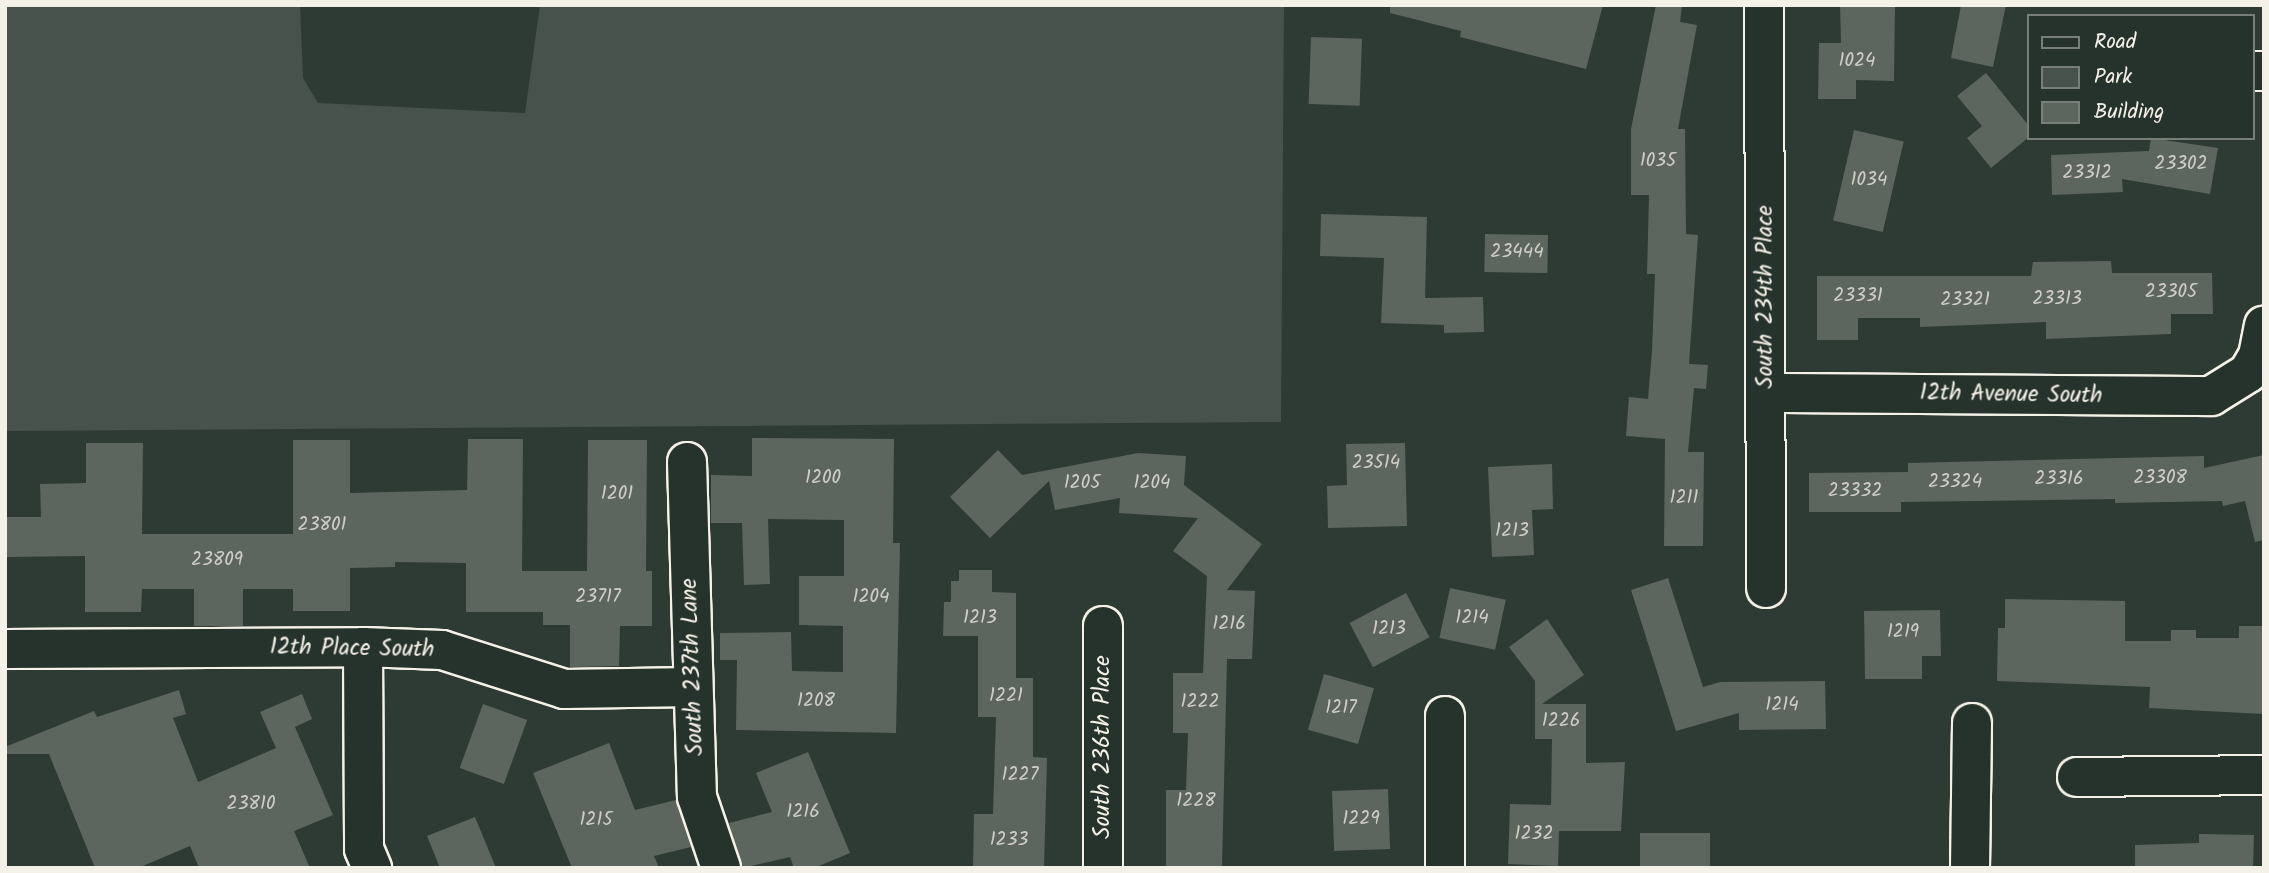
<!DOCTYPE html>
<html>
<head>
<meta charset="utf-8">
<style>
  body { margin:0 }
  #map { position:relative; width:2269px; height:873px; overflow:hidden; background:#2e3b34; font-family:Kalam,sans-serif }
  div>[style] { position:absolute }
  .green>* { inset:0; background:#48524c }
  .building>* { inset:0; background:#5c655e; transform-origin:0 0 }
  .roads { filter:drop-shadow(2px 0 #f4f1e8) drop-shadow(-2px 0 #f4f1e8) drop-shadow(0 2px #f4f1e8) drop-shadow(0 -2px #f4f1e8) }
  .minor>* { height:38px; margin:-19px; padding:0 19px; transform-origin:19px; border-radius:19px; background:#26332d }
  span { translate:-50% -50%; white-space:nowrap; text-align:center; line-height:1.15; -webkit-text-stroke:6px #26332d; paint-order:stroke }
  .number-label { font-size:19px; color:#cecec6 }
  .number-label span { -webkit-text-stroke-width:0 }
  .street-label { font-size:23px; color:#f4f1e8 }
  .frame { position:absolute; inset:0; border:7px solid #f4f1e8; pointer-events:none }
  .legend { position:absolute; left:2027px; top:14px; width:228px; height:126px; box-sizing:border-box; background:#26332d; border:2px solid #787f78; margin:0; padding:9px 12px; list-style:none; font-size:21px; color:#f4f1e8 }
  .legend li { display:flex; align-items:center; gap:14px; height:35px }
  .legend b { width:35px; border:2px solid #787f78 }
</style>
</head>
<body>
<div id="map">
  <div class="green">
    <div style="clip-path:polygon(5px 5px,300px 5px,303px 78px,318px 103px,525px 113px,540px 5px,1284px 5px,1281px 422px,5px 431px)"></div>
  </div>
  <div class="building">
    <div style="clip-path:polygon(1390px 5px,1603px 5px,1586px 69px,1460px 37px,1461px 31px,1390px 13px)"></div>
    <div style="clip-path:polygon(1656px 5px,1682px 5px,1680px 22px,1697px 25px,1678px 129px,1685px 129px,1686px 234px,1698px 235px,1689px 364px,1708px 365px,1706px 389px,1694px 388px,1688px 452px,1704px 452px,1703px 546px,1664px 546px,1665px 439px,1626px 436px,1629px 397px,1648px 399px,1652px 351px,1655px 274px,1647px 274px,1649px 195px,1631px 195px,1631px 129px)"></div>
    <div style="clip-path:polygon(1840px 5px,1895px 5px,1894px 81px,1856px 80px,1856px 99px,1818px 99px,1819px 43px,1841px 43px)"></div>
    <div style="clip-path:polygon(1961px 5px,2006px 5px,1993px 67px,1951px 58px)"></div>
    <div style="left:1311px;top:37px;width:51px;height:67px;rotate:2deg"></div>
    <div style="clip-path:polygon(1986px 73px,2029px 126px,2029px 137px,1991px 168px,1967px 138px,1982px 126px,1957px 96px)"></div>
    <div style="left:1854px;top:130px;width:51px;height:93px;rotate:13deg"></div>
    <div style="clip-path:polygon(2151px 138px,2218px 148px,2210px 194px,2122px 179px,2123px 192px,2052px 195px,2051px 155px,2149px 151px)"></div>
    <div style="clip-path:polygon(1321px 214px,1427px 217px,1425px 298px,1483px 297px,1484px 332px,1444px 333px,1444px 325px,1381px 323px,1384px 258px,1320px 256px)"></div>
    <div style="left:1485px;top:234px;width:63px;height:38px;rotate:1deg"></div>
    <div style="clip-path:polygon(2111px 261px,2112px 273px,2212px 273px,2213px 314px,2171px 314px,2171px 334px,2046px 339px,2046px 322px,1920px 327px,1920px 318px,1858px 318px,1858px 340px,1817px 340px,1817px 276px,2031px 276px,2033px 262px)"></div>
    <div style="clip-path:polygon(752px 438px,894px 439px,893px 543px,900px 543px,896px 733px,736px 730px,737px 660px,720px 660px,720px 633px,791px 632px,792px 671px,843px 672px,843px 626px,799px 625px,799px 576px,844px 576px,844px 520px,768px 519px,770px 584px,744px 585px,742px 523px,711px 523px,711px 475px,752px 476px)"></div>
    <div style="clip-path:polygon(468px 439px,523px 439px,522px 571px,587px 571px,588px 440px,647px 440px,646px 571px,652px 571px,652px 626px,620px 626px,619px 666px,570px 667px,570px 625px,543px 625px,543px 612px,466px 612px,466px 563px,395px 562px,395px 567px,350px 568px,350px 611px,293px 611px,293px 589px,243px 589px,243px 626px,194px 626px,194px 589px,142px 589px,141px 612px,85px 612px,85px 556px,5px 557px,5px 517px,41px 517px,40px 484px,86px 483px,86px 443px,143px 443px,142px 534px,293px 534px,293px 440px,350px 440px,350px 493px,467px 490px)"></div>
    <div style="clip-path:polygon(1405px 443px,1407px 526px,1328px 528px,1327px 486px,1347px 485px,1346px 444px)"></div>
    <div style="clip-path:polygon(998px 450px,1022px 475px,1138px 453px,1186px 456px,1184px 485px,1262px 544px,1227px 590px,1255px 591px,1252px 659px,1227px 659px,1222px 868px,1166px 868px,1166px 790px,1186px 790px,1188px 733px,1173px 733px,1173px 673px,1203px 673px,1207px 576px,1173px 551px,1198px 518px,1119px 513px,1120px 498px,1055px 510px,1049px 481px,990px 538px,950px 497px)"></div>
    <div style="clip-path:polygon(2264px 455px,2264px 540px,2255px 542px,2245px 501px,2223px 506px,2222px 501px,2115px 503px,2115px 499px,1901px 502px,1901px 512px,1809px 512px,1809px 473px,1908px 472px,1908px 463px,2204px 456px,2204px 468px)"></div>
    <div style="clip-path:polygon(1552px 464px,1553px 509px,1532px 510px,1534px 555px,1492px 557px,1488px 467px)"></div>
    <div style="clip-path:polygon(959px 570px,992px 570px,992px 592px,1016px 593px,1016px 678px,1033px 678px,1033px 757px,1047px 758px,1044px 868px,973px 868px,974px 814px,993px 814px,996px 717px,978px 717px,978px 636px,943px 636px,944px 602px,951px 602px,951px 581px,959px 581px)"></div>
    <div style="clip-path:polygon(1668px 578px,1703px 687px,1720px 682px,1825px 681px,1826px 729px,1739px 730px,1739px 713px,1676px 731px,1631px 590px)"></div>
    <div style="left:1450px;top:588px;width:57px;height:51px;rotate:12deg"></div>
    <div style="left:1406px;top:593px;width:50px;height:64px;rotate:62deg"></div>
    <div style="clip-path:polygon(2005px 599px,2125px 601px,2125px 641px,2171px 641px,2171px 630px,2196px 630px,2196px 638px,2239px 638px,2239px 626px,2264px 626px,2264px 714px,2149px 708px,2150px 687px,1997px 681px,1998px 628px,2005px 628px)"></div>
    <div style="clip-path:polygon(1940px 610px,1941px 656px,1922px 656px,1922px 679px,1865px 679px,1864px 611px)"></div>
    <div style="clip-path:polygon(1547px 619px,1584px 675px,1542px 704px,1586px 704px,1586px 763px,1625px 762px,1621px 831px,1559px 831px,1558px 866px,1508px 864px,1510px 804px,1551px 805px,1552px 739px,1535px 739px,1535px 681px,1509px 647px)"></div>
    <div style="left:1324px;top:674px;width:52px;height:58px;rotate:16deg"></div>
    <div style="clip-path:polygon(179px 690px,186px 714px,173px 718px,198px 782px,276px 748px,260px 712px,302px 694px,312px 719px,295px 727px,333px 815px,294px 831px,310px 868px,199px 868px,190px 846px,138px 868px,95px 868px,49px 754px,5px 754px,5px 747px,94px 711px,97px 717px)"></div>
    <div style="left:483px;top:704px;width:47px;height:68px;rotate:20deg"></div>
    <div style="clip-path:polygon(609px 743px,635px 810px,676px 800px,691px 847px,654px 856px,659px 868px,572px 868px,533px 773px)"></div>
    <div style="clip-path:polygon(808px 752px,850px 853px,814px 868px,794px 868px,790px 857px,742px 868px,729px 823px,772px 812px,756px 773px)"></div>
    <div style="left:1388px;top:789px;width:60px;height:56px;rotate:88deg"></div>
    <div style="clip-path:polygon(475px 817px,496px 868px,440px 868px,427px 836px)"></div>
    <div style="left:1710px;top:833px;width:35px;height:70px;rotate:90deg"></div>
    <div style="clip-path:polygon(2199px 834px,2254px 835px,2253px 868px,2135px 868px,2135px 845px,2199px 843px)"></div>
  </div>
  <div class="roads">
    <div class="minor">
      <div style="left:1764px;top:5px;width:583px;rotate:89.8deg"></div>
      <div style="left:2253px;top:71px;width:11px"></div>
      <div style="left:1767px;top:393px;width:444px;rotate:0.4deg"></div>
      <div style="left:2211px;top:396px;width:44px;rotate:-31.9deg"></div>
      <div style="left:2248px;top:373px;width:20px;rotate:-60deg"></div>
      <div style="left:2258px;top:356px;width:31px;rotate:-79deg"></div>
      <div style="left:687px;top:462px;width:335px;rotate:88.3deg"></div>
      <div style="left:697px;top:797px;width:75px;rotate:71.3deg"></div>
      <div style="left:363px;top:647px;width:202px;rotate:89.7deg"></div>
      <div style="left:364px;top:849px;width:21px;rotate:67deg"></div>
      <div style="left:5px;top:649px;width:358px;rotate:-0.3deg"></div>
      <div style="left:363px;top:647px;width:79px;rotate:2.2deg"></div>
      <div style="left:442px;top:650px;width:128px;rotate:17.7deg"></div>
      <div style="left:564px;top:689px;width:129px;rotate:-0.9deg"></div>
      <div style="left:2077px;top:777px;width:187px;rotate:-0.6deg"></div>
      <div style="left:1103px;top:868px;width:242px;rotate:-90deg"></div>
      <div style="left:1445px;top:868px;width:152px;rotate:-90deg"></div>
      <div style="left:1970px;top:868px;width:145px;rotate:-89.2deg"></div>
    </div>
  </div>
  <div class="number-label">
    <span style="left:1857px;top:62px">1024</span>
    <span style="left:1658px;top:162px">1035</span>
    <span style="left:2181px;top:165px">23302</span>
    <span style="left:2087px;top:174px">23312</span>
    <span style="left:1869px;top:181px">1034</span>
    <span style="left:1517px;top:253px">23444</span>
    <span style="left:2171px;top:293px">23305</span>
    <span style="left:1858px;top:297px">23331</span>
    <span style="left:2057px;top:300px">23313</span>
    <span style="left:1965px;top:301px">23321</span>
    <span style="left:1376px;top:464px">23514</span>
    <span style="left:823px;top:479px">1200</span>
    <span style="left:2160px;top:479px">23308</span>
    <span style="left:2059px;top:480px">23316</span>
    <span style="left:1955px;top:483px">23324</span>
    <span style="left:1082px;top:484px">1205</span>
    <span style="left:1152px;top:484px">1204</span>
    <span style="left:1855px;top:492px">23332</span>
    <span style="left:617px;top:495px">1201</span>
    <span style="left:1684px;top:499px">1211</span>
    <span style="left:322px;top:526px">23801</span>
    <span style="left:1512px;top:532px">1213</span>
    <span style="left:217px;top:561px">23809</span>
    <span style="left:598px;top:598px">23717</span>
    <span style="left:871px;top:598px">1204</span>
    <span style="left:980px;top:619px">1213</span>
    <span style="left:1472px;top:619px">1214</span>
    <span style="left:1229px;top:625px">1216</span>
    <span style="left:1389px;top:630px">1213</span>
    <span style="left:1903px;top:633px">1219</span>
    <span style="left:1006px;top:697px">1221</span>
    <span style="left:816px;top:702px">1208</span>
    <span style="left:1200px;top:703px">1222</span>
    <span style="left:1782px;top:706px">1214</span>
    <span style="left:1341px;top:709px">1217</span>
    <span style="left:1561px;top:722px">1226</span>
    <span style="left:1020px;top:776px">1227</span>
    <span style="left:1196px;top:802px">1228</span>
    <span style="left:251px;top:805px">23810</span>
    <span style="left:803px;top:813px">1216</span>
    <span style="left:1361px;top:820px">1229</span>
    <span style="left:596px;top:821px">1215</span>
    <span style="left:1534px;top:835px">1232</span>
    <span style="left:1009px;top:841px">1233</span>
  </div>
  <div class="street-label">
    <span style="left:1766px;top:297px;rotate:-90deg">South 234th Place</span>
    <span style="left:2011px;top:395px;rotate:1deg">12th Avenue South</span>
    <span style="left:352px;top:649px;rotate:1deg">12th Place South</span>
    <span style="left:693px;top:667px;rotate:-92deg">South 237th Lane</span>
    <span style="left:1103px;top:747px;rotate:-90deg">South 236th Place</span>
  </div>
  <div class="frame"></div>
  <ul class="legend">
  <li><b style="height:9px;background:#26332d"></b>Road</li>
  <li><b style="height:19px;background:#48524c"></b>Park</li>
  <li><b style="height:19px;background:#5c655e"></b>Building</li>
  </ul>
</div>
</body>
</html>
